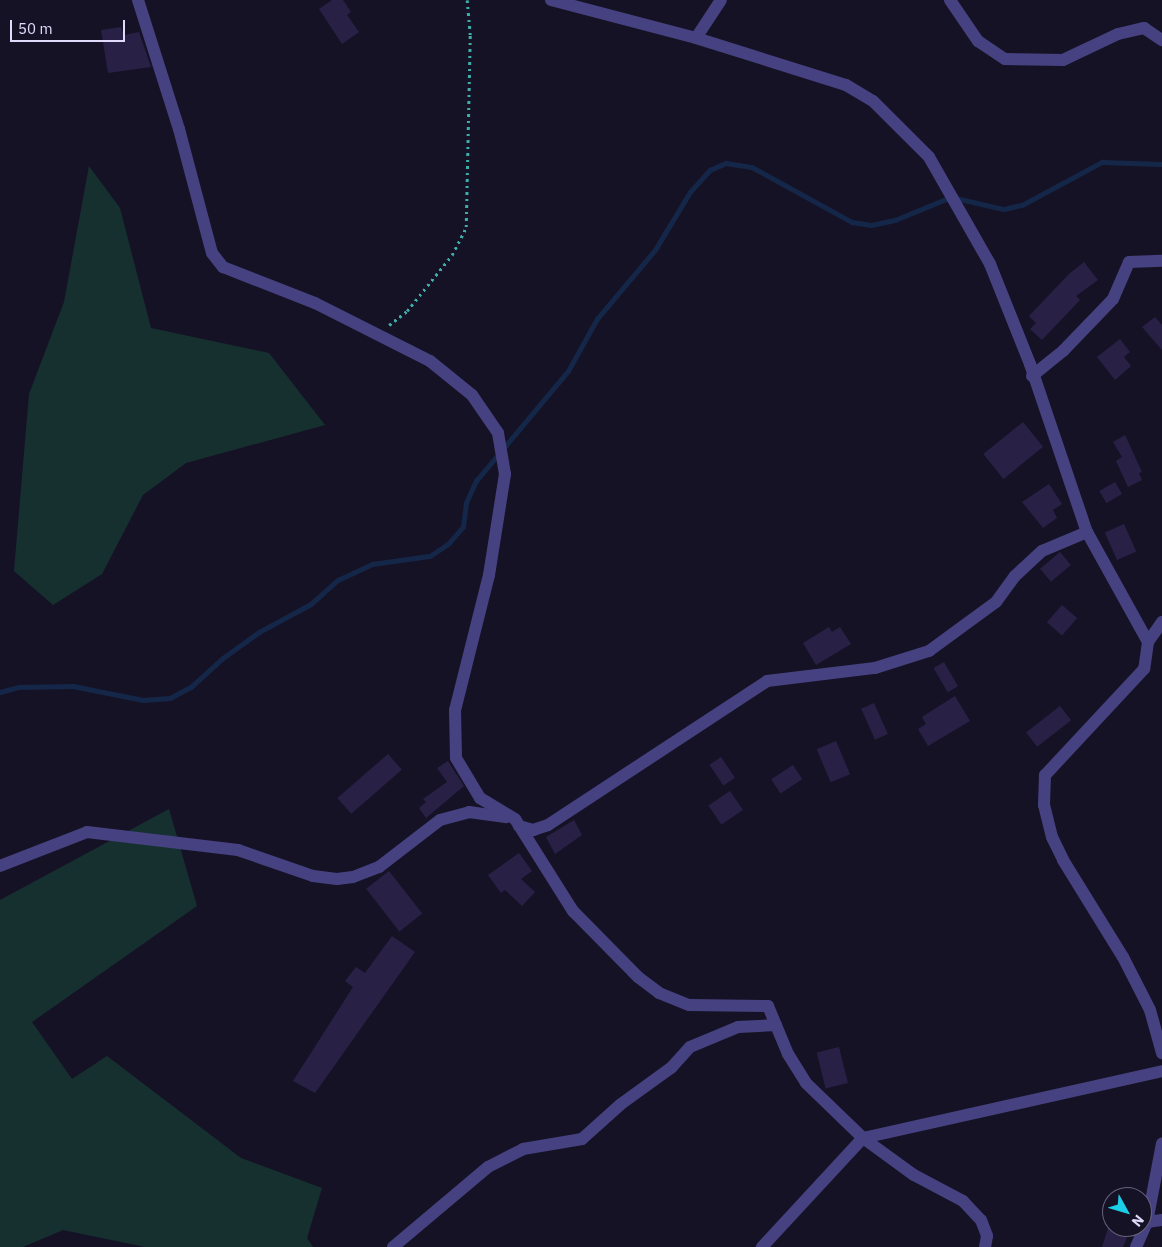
<!DOCTYPE html>
<html>
<head>
<meta charset="utf-8">
<style>
  body { margin:0 }
  #map { position:relative; width:1162px; height:1247px; overflow:hidden; background:#161226; font-family:"IBM Plex Sans",sans-serif }
  div>[style] { position:absolute }
  .green>* { inset:0; background:#163030 }
  .stream>* { height:4.5px; margin:-2.25px; padding:0 2.25px; transform-origin:2.25px; border-radius:2.25px; background:#142749 }
  .building>* { inset:0; background:#292046; transform-origin:0 0 }
  .path>* { height:2.5px; margin-top:-1.25px; transform-origin:0; background:repeating-linear-gradient(90deg,#3daeaa 0 2.5px,transparent 0 6.5px) }
  .minor>* { height:12px; margin:-6px; padding:0 6px; transform-origin:6px; border-radius:6px; background:#464281 }
  span { translate:-50% -50%; white-space:nowrap; text-align:center; line-height:1.15; -webkit-text-stroke:4.5px #161226; paint-order:stroke }
  .north { position:absolute; left:1102px; top:1187px; width:50px; height:50px; box-sizing:border-box; background:#161226; border:1px solid #67627b; border-radius:50%; rotate:129deg; font-size:14px; font-weight:700; line-height:20px; text-align:center; color:#e0dbfb }
  .north::after { content:''; display:block; margin:auto; width:18px; height:22px; background:#1bcfe8; clip-path:polygon(50% 0,100% 100%,50% 72%,0 100%) }
  .scale { position:absolute; left:10px; top:20px; width:115px; height:22px; box-sizing:border-box; border:2px solid #e0dbfb; border-top:0; padding-left:6px; font-size:15px; line-height:18px; white-space:nowrap; color:#e0dbfb; -webkit-text-stroke:4px #161226; paint-order:stroke }
</style>
</head>
<body>
<div id="map">
  <div class="green">
    <div style="clip-path:polygon(89px 166px,120px 208px,151px 328px,269px 353px,325px 425px,186px 463px,143px 495px,102px 574px,53px 605px,14px 571px,29px 394px,64px 302px)"></div>
    <div style="clip-path:polygon(169px 809px,197px 906px,32px 1022px,72px 1079px,107px 1056px,241px 1158px,322px 1188px,307px 1238px,313px 1247px,145px 1247px,63px 1230px,23px 1247px,0 1247px,0 900px)"></div>
  </div>
  <div class="stream">
    <div style="left:0;top:692px;width:20px;rotate:-15deg"></div>
    <div style="left:19px;top:687px;width:54px;rotate:-1.1deg"></div>
    <div style="left:73px;top:686px;width:71px;rotate:11.3deg"></div>
    <div style="left:143px;top:700px;width:27px;rotate:-4deg"></div>
    <div style="left:170px;top:698px;width:24px;rotate:-28deg"></div>
    <div style="left:191px;top:687px;width:43px;rotate:-42.2deg"></div>
    <div style="left:223px;top:658px;width:44px;rotate:-35.8deg"></div>
    <div style="left:259px;top:632px;width:59px;rotate:-28.3deg"></div>
    <div style="left:311px;top:604px;width:36px;rotate:-42deg"></div>
    <div style="left:338px;top:580px;width:38px;rotate:-25deg"></div>
    <div style="left:372px;top:564px;width:59px;rotate:-7.9deg"></div>
    <div style="left:430px;top:556px;width:23px;rotate:-34deg"></div>
    <div style="left:449px;top:543px;width:21px;rotate:-49deg"></div>
    <div style="left:463px;top:527px;width:24px;rotate:-83deg"></div>
    <div style="left:466px;top:503px;width:24px;rotate:-66deg"></div>
    <div style="left:476px;top:481px;width:143px;rotate:-50.1deg"></div>
    <div style="left:568px;top:371px;width:60px;rotate:-60.9deg"></div>
    <div style="left:597px;top:319px;width:90px;rotate:-50deg"></div>
    <div style="left:655px;top:250px;width:68px;rotate:-58.9deg"></div>
    <div style="left:690px;top:192px;width:30px;rotate:-48deg"></div>
    <div style="left:710px;top:170px;width:17px;rotate:-24deg"></div>
    <div style="left:726px;top:163px;width:26px;rotate:9deg"></div>
    <div style="left:752px;top:167px;width:114px;rotate:28.8deg"></div>
    <div style="left:852px;top:222px;width:19px;rotate:9deg"></div>
    <div style="left:871px;top:225px;width:25px;rotate:-12deg"></div>
    <div style="left:895px;top:220px;width:61px;rotate:-22.3deg"></div>
    <div style="left:951px;top:197px;width:54px;rotate:12.8deg"></div>
    <div style="left:1004px;top:209px;width:18px;rotate:-13deg"></div>
    <div style="left:1022px;top:205px;width:91px;rotate:-28.3deg"></div>
    <div style="left:1102px;top:162px;width:60px;rotate:1.9deg"></div>
  </div>
  <div class="building">
    <div style="clip-path:polygon(332px 0,343px 0,351px 12px,347px 15px,359px 32px,342px 44px,319px 9px)"></div>
    <div style="clip-path:polygon(121px 27px,124px 35px,139px 32px,151px 67px,108px 73px,101px 30px)"></div>
    <div style="clip-path:polygon(1084px 262px,1098px 280px,1076px 296px,1080px 300px,1042px 340px,1030px 329px,1036px 323px,1029px 316px,1069px 274px)"></div>
    <div style="clip-path:polygon(1155px 317px,1162px 325px,1162px 350px,1142px 327px)"></div>
    <div style="clip-path:polygon(1120px 339px,1130px 352px,1124px 357px,1131px 366px,1115px 380px,1097px 357px)"></div>
    <div style="left:1023px;top:422px;width:32px;height:51px;rotate:51deg"></div>
    <div style="clip-path:polygon(1125px 435px,1142px 472px,1139px 473px,1142px 480px,1128px 487px,1116px 461px,1122px 457px,1113px 442px)"></div>
    <div style="left:1115px;top:482px;width:14px;height:18px;rotate:60deg"></div>
    <div style="clip-path:polygon(1049px 484px,1062px 504px,1053px 510px,1057px 518px,1043px 528px,1022px 502px)"></div>
    <div style="left:1124px;top:524px;width:30px;height:21px;rotate:66deg"></div>
    <div style="left:1060px;top:552px;width:17px;height:26px;rotate:50deg"></div>
    <div style="left:1062px;top:605px;width:20px;height:23px;rotate:41deg"></div>
    <div style="clip-path:polygon(829px 627px,832px 632px,840px 627px,851px 644px,816px 665px,803px 643px)"></div>
    <div style="left:944px;top:662px;width:28px;height:12px;rotate:60deg"></div>
    <div style="clip-path:polygon(955px 696px,970px 721px,928px 746px,918px 729px,926px 724px,922px 717px)"></div>
    <div style="left:874px;top:703px;width:34px;height:14px;rotate:66deg"></div>
    <div style="left:1060px;top:706px;width:18px;height:43px;rotate:52deg"></div>
    <div style="left:836px;top:741px;width:36px;height:21px;rotate:67deg"></div>
    <div style="left:388px;top:754px;width:21px;height:67px;rotate:49deg"></div>
    <div style="left:721px;top:757px;width:25px;height:14px;rotate:56deg"></div>
    <div style="clip-path:polygon(448px 761px,464px 786px,426px 818px,419px 808px,426px 802px,423px 799px,447px 782px,437px 768px)"></div>
    <div style="left:793px;top:765px;width:17px;height:26px;rotate:57deg"></div>
    <div style="left:730px;top:791px;width:23px;height:26px;rotate:56deg"></div>
    <div style="clip-path:polygon(574px 820px,582px 835px,555px 854px,546px 837px)"></div>
    <div style="clip-path:polygon(519px 853px,532px 871px,521px 879px,535px 892px,522px 906px,505px 890px,501px 893px,488px 875px)"></div>
    <div style="left:389px;top:871px;width:54px;height:29px;rotate:52deg"></div>
    <div style="clip-path:polygon(392px 936px,415px 952px,315px 1093px,293px 1081px,353px 987px,345px 981px,356px 967px,365px 973px)"></div>
    <div style="left:839px;top:1047px;width:37px;height:23px;rotate:76deg"></div>
    <div style="clip-path:polygon(1109px 1225px,1129px 1232px,1123px 1247px,1102px 1247px)"></div>
  </div>
  <div class="path">
    <div style="left:389px;top:325px;width:23px;rotate:-38deg"></div>
    <div style="left:407px;top:311px;width:72px;rotate:-51.2deg"></div>
    <div style="left:452px;top:255px;width:31px;rotate:-63deg"></div>
    <div style="left:466px;top:227px;width:192px;rotate:-88.8deg"></div>
    <div style="left:470px;top:35px;width:35px;rotate:-95deg"></div>
  </div>
  <div class="minor">
    <div style="left:138px;top:0;width:135px;rotate:72.4deg"></div>
    <div style="left:179px;top:129px;width:128px;rotate:75.1deg"></div>
    <div style="left:212px;top:253px;width:18px;rotate:52deg"></div>
    <div style="left:223px;top:267px;width:99px;rotate:21.4deg"></div>
    <div style="left:315px;top:303px;width:129px;rotate:26.8deg"></div>
    <div style="left:430px;top:361px;width:54px;rotate:39deg"></div>
    <div style="left:472px;top:395px;width:46px;rotate:55.6deg"></div>
    <div style="left:498px;top:433px;width:42px;rotate:80.3deg"></div>
    <div style="left:505px;top:474px;width:102px;rotate:99deg"></div>
    <div style="left:489px;top:575px;width:139px;rotate:104.1deg"></div>
    <div style="left:455px;top:710px;width:48px;rotate:88.8deg"></div>
    <div style="left:456px;top:758px;width:47px;rotate:59deg"></div>
    <div style="left:480px;top:798px;width:41px;rotate:31deg"></div>
    <div style="left:515px;top:819px;width:109px;rotate:57.8deg"></div>
    <div style="left:573px;top:911px;width:93px;rotate:45.4deg"></div>
    <div style="left:638px;top:977px;width:26px;rotate:37deg"></div>
    <div style="left:659px;top:993px;width:32px;rotate:22deg"></div>
    <div style="left:689px;top:1005px;width:79px;rotate:0.7deg"></div>
    <div style="left:768px;top:1006px;width:52px;rotate:67.4deg"></div>
    <div style="left:788px;top:1054px;width:34px;rotate:58deg"></div>
    <div style="left:806px;top:1083px;width:79px;rotate:44deg"></div>
    <div style="left:863px;top:1138px;width:63px;rotate:36deg"></div>
    <div style="left:914px;top:1175px;width:55px;rotate:28deg"></div>
    <div style="left:963px;top:1201px;width:26px;rotate:47deg"></div>
    <div style="left:981px;top:1220px;width:17px;rotate:69deg"></div>
    <div style="left:987px;top:1236px;width:11px;rotate:100deg"></div>
    <div style="left:551px;top:0;width:150px;rotate:14.7deg"></div>
    <div style="left:696px;top:38px;width:157px;rotate:17.4deg"></div>
    <div style="left:846px;top:85px;width:31px;rotate:31deg"></div>
    <div style="left:873px;top:101px;width:79px;rotate:45deg"></div>
    <div style="left:929px;top:157px;width:123px;rotate:60.3deg"></div>
    <div style="left:990px;top:264px;width:108px;rotate:68.2deg"></div>
    <div style="left:1030px;top:364px;width:177px;rotate:71.3deg"></div>
    <div style="left:1087px;top:532px;width:126px;rotate:61deg"></div>
    <div style="left:950px;top:0;width:50px;rotate:55.7deg"></div>
    <div style="left:978px;top:41px;width:32px;rotate:34deg"></div>
    <div style="left:1005px;top:59px;width:58px;rotate:1deg"></div>
    <div style="left:1063px;top:60px;width:61px;rotate:-25.3deg"></div>
    <div style="left:1118px;top:34px;width:27px;rotate:-13deg"></div>
    <div style="left:1144px;top:28px;width:22px;rotate:34deg"></div>
    <div style="left:696px;top:38px;width:45px;rotate:-56.7deg"></div>
    <div style="left:1032px;top:376px;width:40px;rotate:-39deg"></div>
    <div style="left:1063px;top:351px;width:72px;rotate:-46.1deg"></div>
    <div style="left:1113px;top:299px;width:40px;rotate:-66.6deg"></div>
    <div style="left:1129px;top:262px;width:33px;rotate:-2deg"></div>
    <div style="left:1162px;top:622px;width:24px;rotate:125deg"></div>
    <div style="left:1148px;top:642px;width:27px;rotate:98deg"></div>
    <div style="left:1144px;top:669px;width:145px;rotate:133deg"></div>
    <div style="left:1045px;top:775px;width:30px;rotate:92deg"></div>
    <div style="left:1044px;top:805px;width:33px;rotate:76deg"></div>
    <div style="left:1052px;top:837px;width:25px;rotate:64deg"></div>
    <div style="left:1063px;top:860px;width:114px;rotate:58.3deg"></div>
    <div style="left:1123px;top:957px;width:59px;rotate:63deg"></div>
    <div style="left:1150px;top:1010px;width:45px;rotate:74.4deg"></div>
    <div style="left:519px;top:826px;width:15px;rotate:16deg"></div>
    <div style="left:533px;top:830px;width:16px;rotate:-18deg"></div>
    <div style="left:548px;top:825px;width:262px;rotate:-33.3deg"></div>
    <div style="left:767px;top:681px;width:109px;rotate:-6.9deg"></div>
    <div style="left:875px;top:668px;width:57px;rotate:-17.5deg"></div>
    <div style="left:929px;top:651px;width:83px;rotate:-36.2deg"></div>
    <div style="left:996px;top:602px;width:32px;rotate:-54deg"></div>
    <div style="left:1015px;top:576px;width:37px;rotate:-43deg"></div>
    <div style="left:1042px;top:551px;width:49px;rotate:-22.9deg"></div>
    <div style="left:0;top:866px;width:93px;rotate:-21.3deg"></div>
    <div style="left:87px;top:832px;width:152px;rotate:6.8deg"></div>
    <div style="left:238px;top:850px;width:79px;rotate:19.1deg"></div>
    <div style="left:313px;top:876px;width:24px;rotate:7deg"></div>
    <div style="left:337px;top:879px;width:16px;rotate:-7deg"></div>
    <div style="left:353px;top:877px;width:28px;rotate:-21deg"></div>
    <div style="left:379px;top:867px;width:77px;rotate:-37.6deg"></div>
    <div style="left:440px;top:820px;width:30px;rotate:-15deg"></div>
    <div style="left:469px;top:812px;width:37px;rotate:8deg"></div>
    <div style="left:1147px;top:1222px;width:15px;rotate:-8deg"></div>
    <div style="left:393px;top:1247px;width:124px;rotate:-40.1deg"></div>
    <div style="left:488px;top:1167px;width:39px;rotate:-27deg"></div>
    <div style="left:523px;top:1149px;width:60px;rotate:-9.6deg"></div>
    <div style="left:582px;top:1139px;width:52px;rotate:-41.9deg"></div>
    <div style="left:621px;top:1104px;width:62px;rotate:-35.8deg"></div>
    <div style="left:671px;top:1068px;width:28px;rotate:-48deg"></div>
    <div style="left:690px;top:1047px;width:52px;rotate:-22.6deg"></div>
    <div style="left:738px;top:1027px;width:38px;rotate:-3deg"></div>
    <div style="left:762px;top:1247px;width:149px;rotate:-47.2deg"></div>
    <div style="left:863px;top:1138px;width:306px;rotate:-12.6deg"></div>
    <div style="left:1136px;top:1247px;width:27px;rotate:-66deg"></div>
    <div style="left:1147px;top:1222px;width:80px;rotate:-79.2deg"></div>
  </div>
  <div class="north">N</div>
  <div class="scale">50 m</div>
</div>
</body>
</html>
